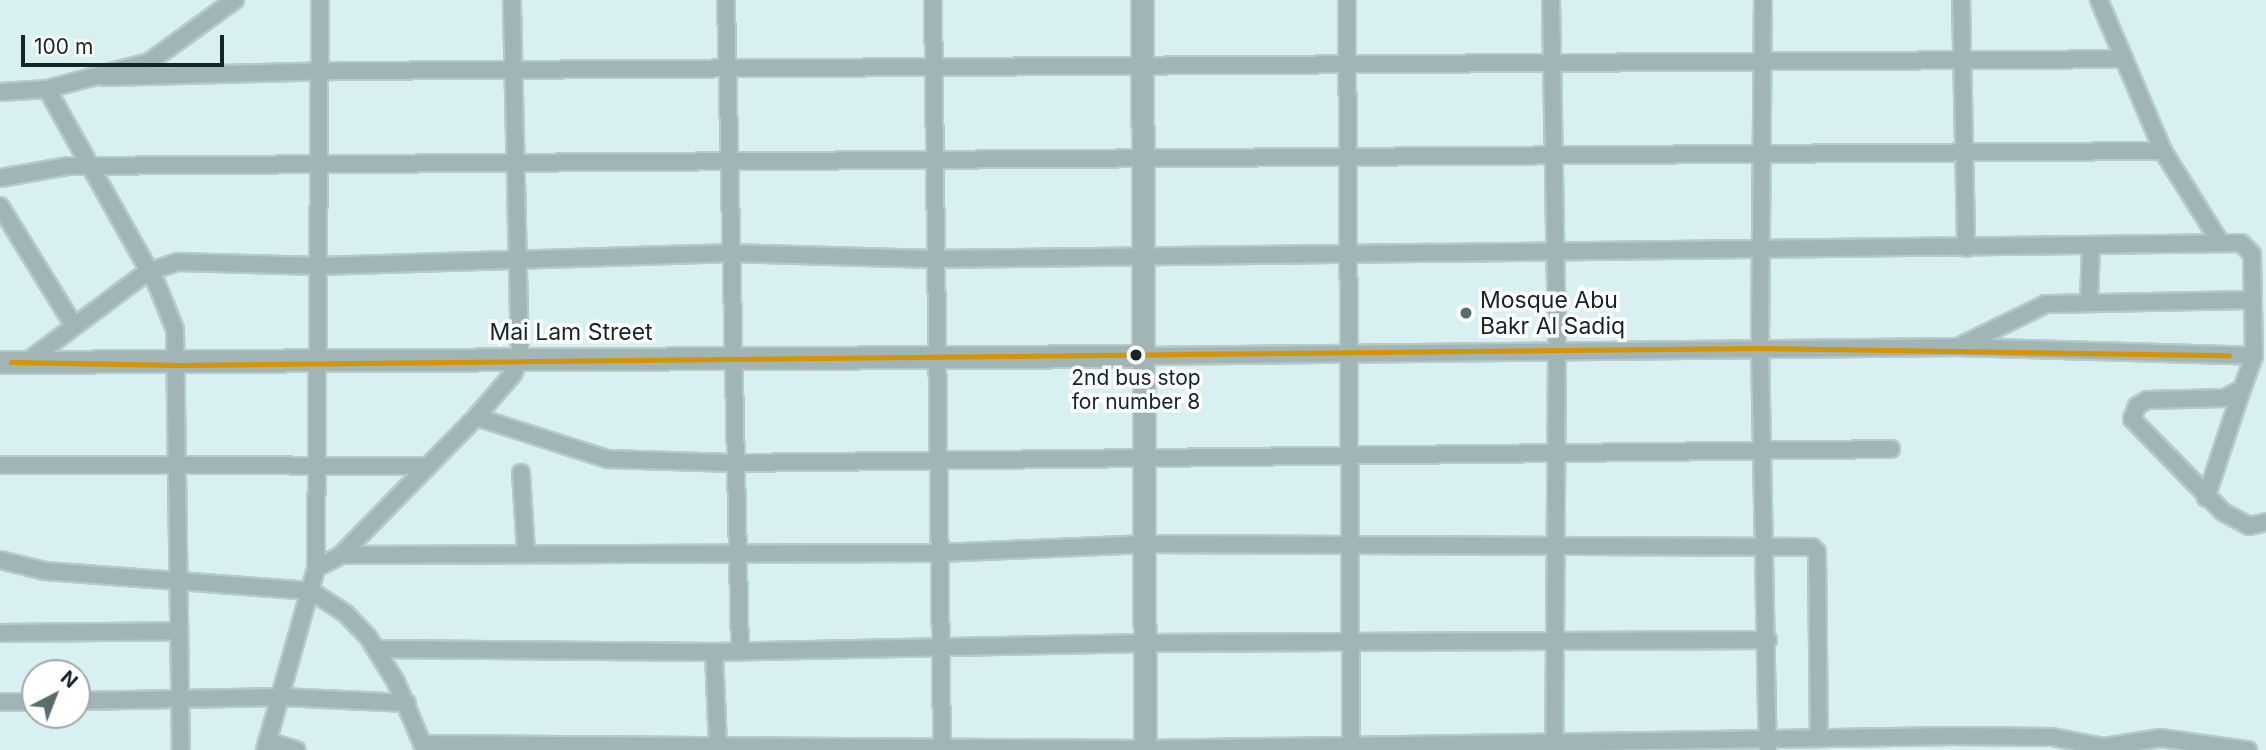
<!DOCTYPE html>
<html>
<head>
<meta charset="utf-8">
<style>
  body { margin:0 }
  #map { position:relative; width:2266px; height:750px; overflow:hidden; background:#d8f0f2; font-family:Inter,sans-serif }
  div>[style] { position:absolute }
  .roads { filter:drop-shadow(2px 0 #b7cacb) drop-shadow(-2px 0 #b7cacb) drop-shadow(0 2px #b7cacb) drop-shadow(0 -2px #b7cacb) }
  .minor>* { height:16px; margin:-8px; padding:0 8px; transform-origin:8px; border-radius:8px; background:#a1b4b6 }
  .tertiary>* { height:21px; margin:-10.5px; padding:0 10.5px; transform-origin:10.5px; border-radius:10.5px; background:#a1b4b6 }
  .bus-1>* { height:5px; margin:-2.5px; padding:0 2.5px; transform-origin:2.5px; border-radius:2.5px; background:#d59306 }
  .dots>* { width:19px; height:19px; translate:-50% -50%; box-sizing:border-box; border:4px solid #fff; border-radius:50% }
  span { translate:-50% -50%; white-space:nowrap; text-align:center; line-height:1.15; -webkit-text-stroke:7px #fff; paint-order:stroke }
  .bus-label { font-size:21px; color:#142527 }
  .poi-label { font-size:23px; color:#142527 }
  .left { translate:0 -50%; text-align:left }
  .street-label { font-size:23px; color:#142527 }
  .north { position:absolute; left:21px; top:659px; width:70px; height:70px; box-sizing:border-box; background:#fff; border:2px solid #a1a8a9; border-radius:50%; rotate:42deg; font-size:19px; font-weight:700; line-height:28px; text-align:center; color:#142527 }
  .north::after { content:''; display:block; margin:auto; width:24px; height:32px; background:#596c6e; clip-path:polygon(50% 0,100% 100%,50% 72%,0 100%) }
  .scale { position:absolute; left:21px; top:35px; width:203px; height:32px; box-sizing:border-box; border:4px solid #142527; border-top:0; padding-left:9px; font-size:21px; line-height:24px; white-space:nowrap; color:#142527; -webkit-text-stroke:5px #fff; paint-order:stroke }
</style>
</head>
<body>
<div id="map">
  <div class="roads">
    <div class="minor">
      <div style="left:726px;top:0;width:650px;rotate:88.77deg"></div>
      <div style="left:933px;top:0;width:750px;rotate:89.31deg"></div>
      <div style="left:1347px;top:0;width:750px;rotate:89.69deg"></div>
      <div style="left:1551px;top:0;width:353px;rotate:89deg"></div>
      <div style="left:1557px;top:353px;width:397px;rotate:90.4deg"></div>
      <div style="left:1763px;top:0;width:348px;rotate:90.5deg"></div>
      <div style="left:1760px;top:348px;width:402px;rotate:88.9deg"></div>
      <div style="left:1961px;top:0;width:248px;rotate:88.8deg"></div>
      <div style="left:2099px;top:0;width:164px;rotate:67deg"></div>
      <div style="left:2163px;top:151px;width:107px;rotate:57.9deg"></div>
      <div style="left:104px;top:77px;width:233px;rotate:-1.5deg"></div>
      <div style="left:337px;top:71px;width:1787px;rotate:-0.38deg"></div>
      <div style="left:47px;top:89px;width:225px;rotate:60.7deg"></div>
      <div style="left:157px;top:285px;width:48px;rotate:67.8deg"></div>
      <div style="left:175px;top:329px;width:421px;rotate:89.2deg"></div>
      <div style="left:0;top:92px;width:47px;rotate:-3.7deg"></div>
      <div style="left:47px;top:89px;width:106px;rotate:-14.8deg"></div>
      <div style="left:149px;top:62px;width:106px;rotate:-35.8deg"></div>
      <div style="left:0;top:178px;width:70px;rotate:-9.9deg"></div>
      <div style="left:69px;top:166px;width:2094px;rotate:-0.41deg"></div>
      <div style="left:0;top:206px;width:141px;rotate:58.3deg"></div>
      <div style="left:2089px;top:302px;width:56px;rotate:-88deg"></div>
      <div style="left:1958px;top:347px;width:98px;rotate:-26deg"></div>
      <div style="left:2046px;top:304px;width:207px;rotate:-1.1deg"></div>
      <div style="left:1141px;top:356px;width:817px;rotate:-0.63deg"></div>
      <div style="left:1958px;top:347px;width:296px;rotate:1.7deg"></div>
      <div style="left:28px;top:361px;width:149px;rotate:-36.8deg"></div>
      <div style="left:147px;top:272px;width:33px;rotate:-18deg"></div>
      <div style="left:178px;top:262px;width:141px;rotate:1.6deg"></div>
      <div style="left:319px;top:266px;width:409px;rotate:-1.8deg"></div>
      <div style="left:728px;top:253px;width:205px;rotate:1.7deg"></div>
      <div style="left:933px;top:259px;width:1308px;rotate:-0.7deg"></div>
      <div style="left:2241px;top:243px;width:16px;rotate:45deg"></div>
      <div style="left:2252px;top:254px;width:102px;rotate:88.9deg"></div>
      <div style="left:2254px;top:356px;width:35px;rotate:110deg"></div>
      <div style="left:2242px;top:389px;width:19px;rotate:152deg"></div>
      <div style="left:2225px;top:398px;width:78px;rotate:178.5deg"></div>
      <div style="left:2147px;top:400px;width:12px;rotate:149deg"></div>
      <div style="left:2137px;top:406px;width:14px;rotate:111deg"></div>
      <div style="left:2132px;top:419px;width:130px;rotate:45.6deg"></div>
      <div style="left:2223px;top:512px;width:30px;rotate:28deg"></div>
      <div style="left:2249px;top:526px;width:17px;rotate:-13deg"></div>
      <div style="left:476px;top:417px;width:139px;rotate:17.7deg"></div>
      <div style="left:608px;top:459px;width:125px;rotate:1.8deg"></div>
      <div style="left:733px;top:463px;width:1158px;rotate:-0.69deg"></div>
      <div style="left:0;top:465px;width:425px;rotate:0.1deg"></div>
      <div style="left:521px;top:473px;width:79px;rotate:86.4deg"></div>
      <div style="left:2206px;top:498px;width:115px;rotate:-71.7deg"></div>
      <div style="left:341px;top:555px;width:598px;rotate:-0.19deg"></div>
      <div style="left:939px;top:553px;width:208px;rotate:-2.5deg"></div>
      <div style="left:1147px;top:544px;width:665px;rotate:0.26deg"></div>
      <div style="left:1812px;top:547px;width:7px;rotate:45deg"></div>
      <div style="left:1817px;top:552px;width:185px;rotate:89.4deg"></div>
      <div style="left:0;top:560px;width:46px;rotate:13.7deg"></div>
      <div style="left:45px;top:571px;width:267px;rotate:4.3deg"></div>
      <div style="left:311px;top:591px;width:40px;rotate:32.9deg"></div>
      <div style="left:345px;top:613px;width:33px;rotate:46deg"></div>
      <div style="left:368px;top:637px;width:53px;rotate:58.1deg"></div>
      <div style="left:396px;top:682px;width:74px;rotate:66.9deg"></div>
      <div style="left:316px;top:568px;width:28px;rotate:-27deg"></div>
      <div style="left:341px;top:555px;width:193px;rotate:-45.6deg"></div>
      <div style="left:476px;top:417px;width:57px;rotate:-49.3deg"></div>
      <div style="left:513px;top:374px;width:17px;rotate:-66deg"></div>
      <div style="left:520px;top:358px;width:358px;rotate:-91.3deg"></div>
      <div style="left:0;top:633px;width:179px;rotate:-0.6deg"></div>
      <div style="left:376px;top:649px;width:338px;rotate:0.5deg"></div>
      <div style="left:714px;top:652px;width:434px;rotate:-1.2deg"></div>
      <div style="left:1148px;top:643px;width:620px;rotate:-0.28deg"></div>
      <div style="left:714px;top:652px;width:96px;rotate:87.6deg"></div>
      <div style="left:77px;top:701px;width:204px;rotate:-1.1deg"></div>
      <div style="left:281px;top:697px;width:126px;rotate:2.7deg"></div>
      <div style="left:0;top:702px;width:35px"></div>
      <div style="left:267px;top:741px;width:31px;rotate:17deg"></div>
      <div style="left:422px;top:744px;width:723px;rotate:0.4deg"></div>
      <div style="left:1145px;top:749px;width:808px;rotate:-0.92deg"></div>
      <div style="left:1953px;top:736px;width:99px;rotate:0.6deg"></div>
      <div style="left:2052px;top:737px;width:53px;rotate:10.9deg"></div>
      <div style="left:2104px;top:747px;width:57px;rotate:-9.1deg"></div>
      <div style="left:2160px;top:738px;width:89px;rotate:7.8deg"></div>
      <div style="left:265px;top:750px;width:189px;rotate:-74.3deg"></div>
      <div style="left:316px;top:568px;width:568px;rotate:-89.6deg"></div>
    </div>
    <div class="tertiary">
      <div style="left:1142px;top:0;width:750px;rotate:89.77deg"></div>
      <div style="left:0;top:362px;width:1141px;rotate:-0.3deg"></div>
    </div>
  </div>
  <div class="bus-1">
    <div style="left:11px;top:362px;width:169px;rotate:1deg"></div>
    <div style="left:180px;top:365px;width:1580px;rotate:-0.62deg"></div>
    <div style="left:1760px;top:348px;width:469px;rotate:0.9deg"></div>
  </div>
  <div class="dots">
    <div style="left:1466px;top:313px;background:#596c6e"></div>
    <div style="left:1136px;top:355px;background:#142527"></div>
  </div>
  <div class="bus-label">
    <span style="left:1136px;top:390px">2nd bus stop<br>for number 8</span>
  </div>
  <div class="poi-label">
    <span class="left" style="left:1480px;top:313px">Mosque Abu<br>Bakr Al Sadiq</span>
  </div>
  <div class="street-label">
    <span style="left:571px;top:332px">Mai Lam Street</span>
  </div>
  <div class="north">N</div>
  <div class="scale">100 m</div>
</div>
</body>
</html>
